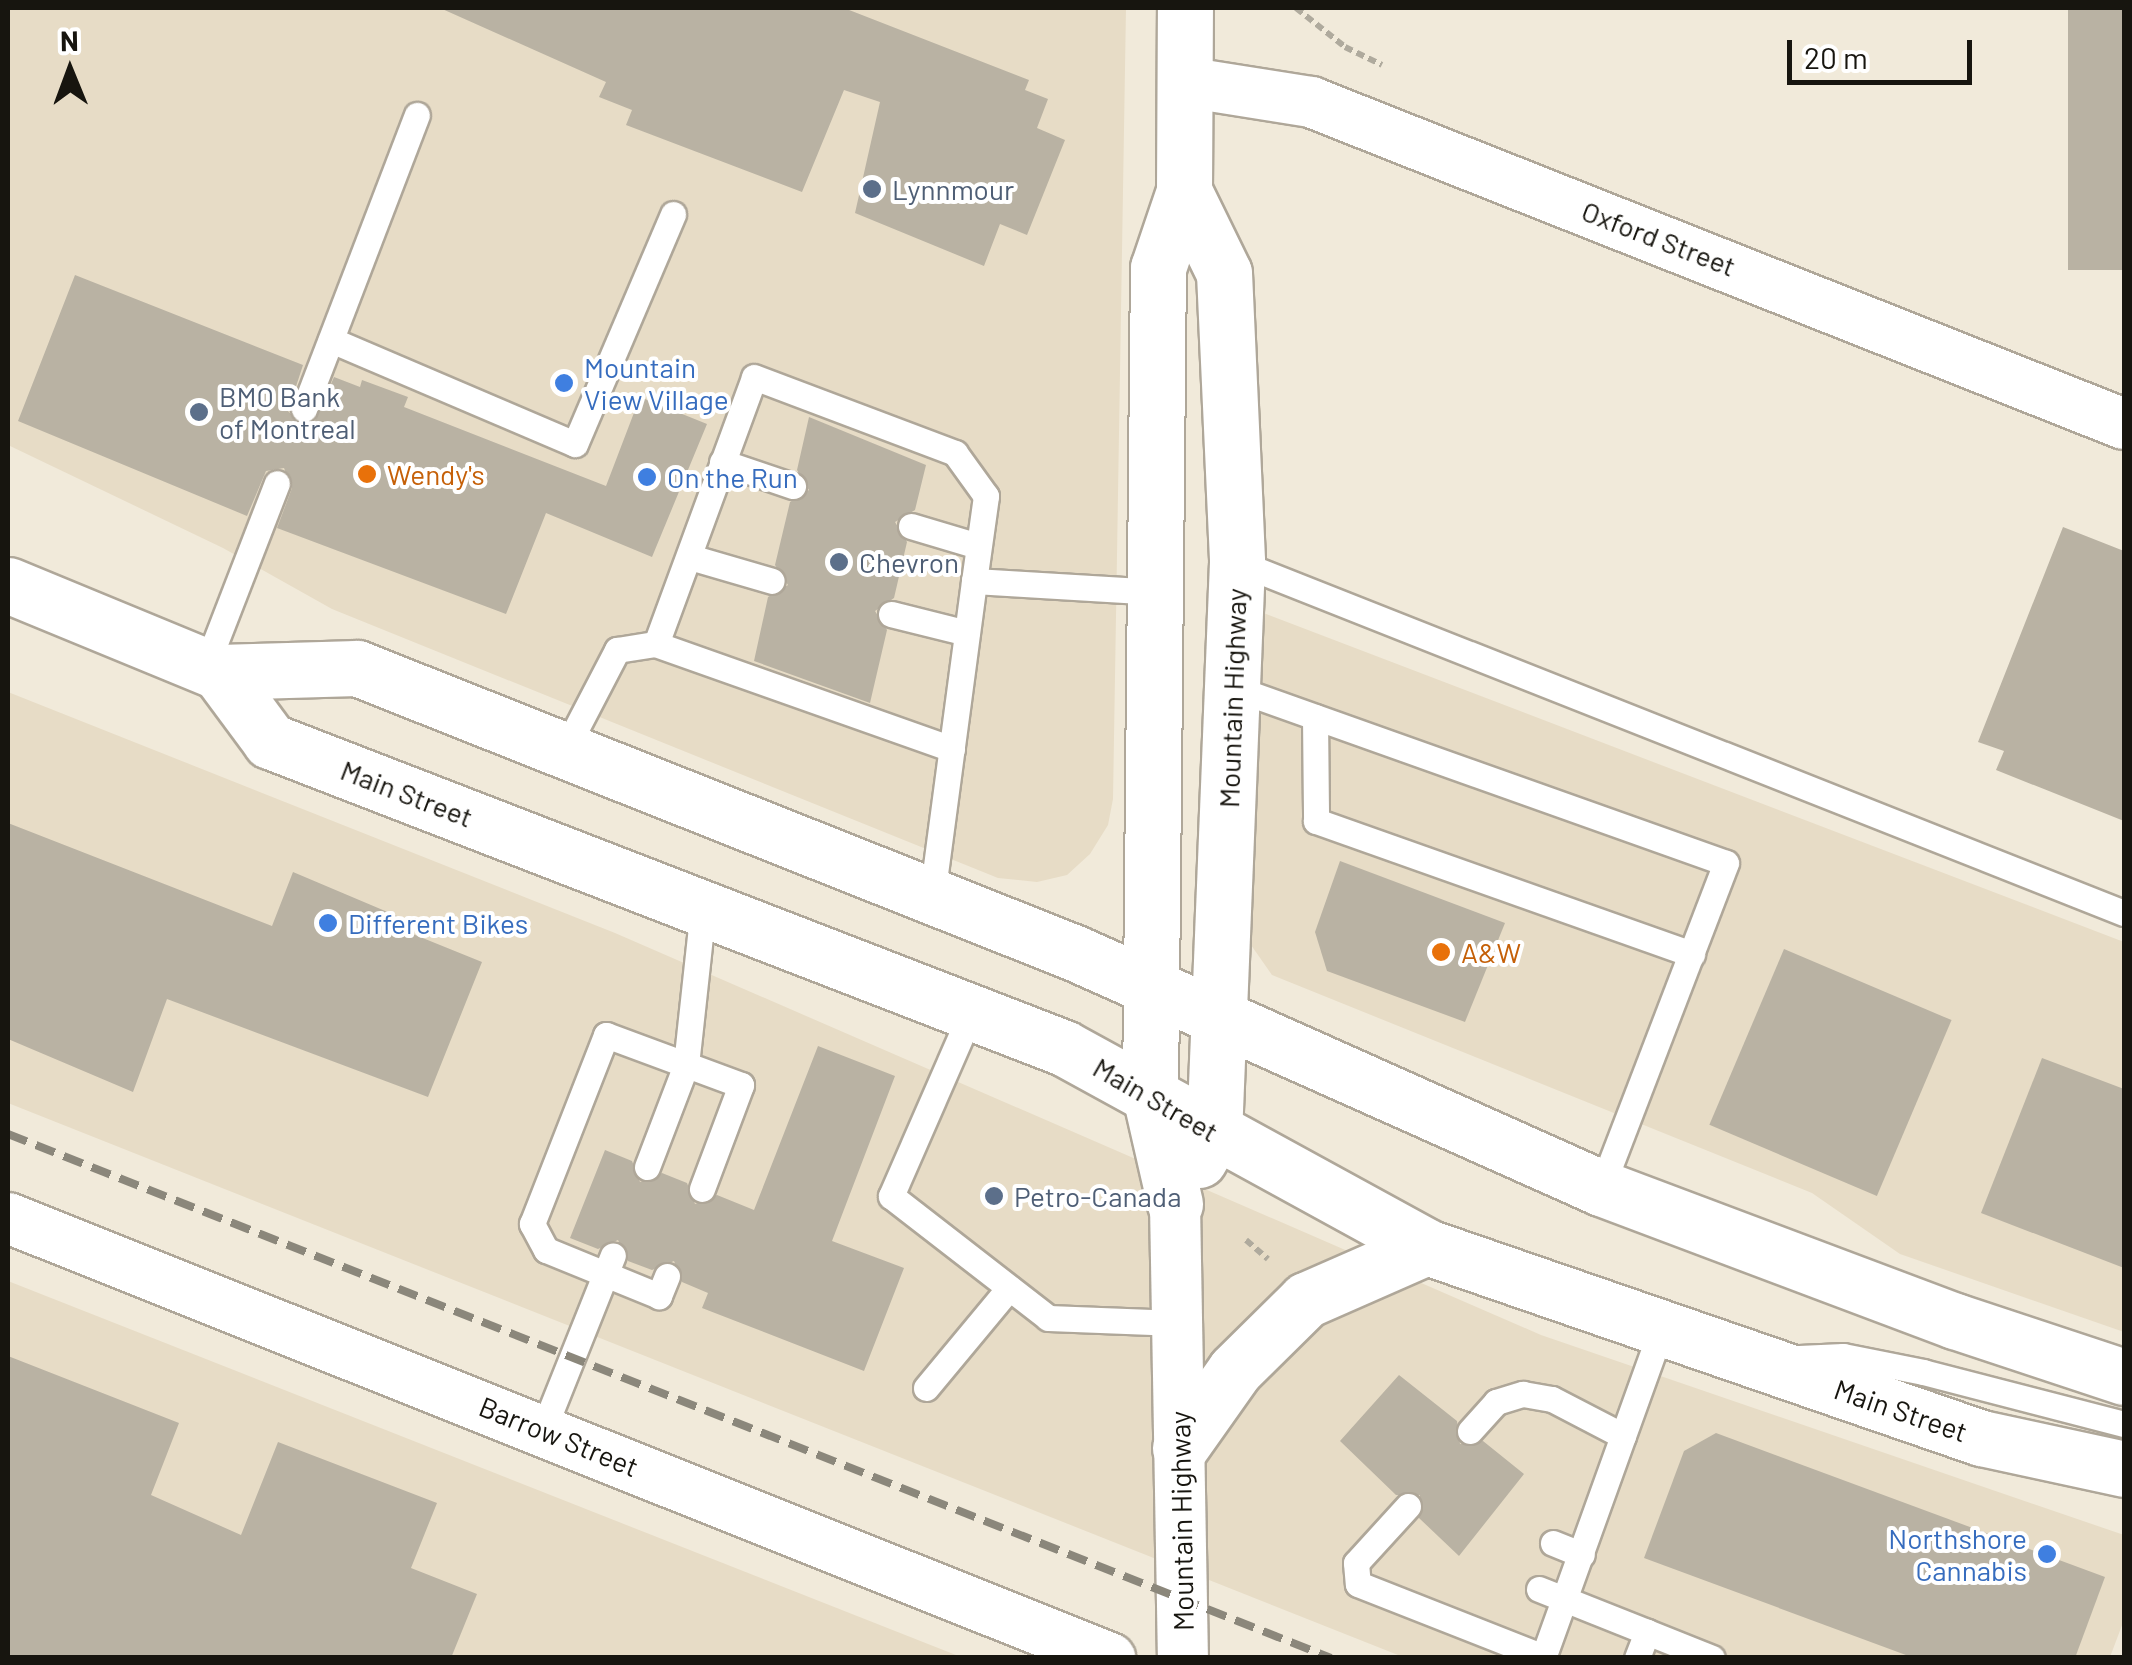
<!DOCTYPE html>
<html>
<head>
<meta charset="utf-8">
<style>
  body { margin:0 }
  #map { position:relative; width:2132px; height:1665px; overflow:hidden; background:#f1eada; font-family:Barlow,sans-serif }
  div>[style] { position:absolute }
  .built>* { inset:0; background:#e7dcc6 }
  .building>* { inset:0; background:#b9b2a3; transform-origin:0 0 }
  .path>* { height:6px; margin-top:-3px; transform-origin:0; background:repeating-linear-gradient(90deg,#afaa9d 0 8px,transparent 0 13px) }
  .roads { filter:drop-shadow(2px 0 #afa799) drop-shadow(-2px 0 #afa799) drop-shadow(0 2px #afa799) drop-shadow(0 -2px #afa799) }
  .lane>* { height:25px; margin:-12.5px; padding:0 12.5px; transform-origin:12.5px; border-radius:12.5px; background:#fff }
  .street>* { height:50px; margin:-25px; padding:0 25px; transform-origin:25px; border-radius:25px; background:#fff }
  .secondary>* { height:55px; margin:-27.5px; padding:0 27.5px; transform-origin:27.5px; border-radius:27.5px; background:#fff }
  .rail>* { height:8px; margin-top:-4px; transform-origin:0; background:repeating-linear-gradient(90deg,#8b877b 0 20px,transparent 0 30px) }
  .dots>* { width:28px; height:28px; translate:-50% -50%; box-sizing:border-box; border:5px solid #fff; border-radius:50% }
  span { translate:-50% -50%; white-space:nowrap; text-align:center; line-height:1.15; -webkit-text-stroke:8px #fff; paint-order:stroke }
  .service-label { font-size:28px; color:#4e5e75 }
  .left { translate:0 -50%; text-align:left }
  .street-label { font-size:28px; color:#17150f }
  .shop-label { font-size:28px; color:#366cbe }
  .right { translate:-100% -50%; text-align:right }
  .food-label { font-size:28px; color:#c56008 }
  .frame { position:absolute; inset:0; border:10px solid #17150f; pointer-events:none }
  .north { position:absolute; left:20px; top:20px; width:100px; height:100px; -webkit-text-stroke:8px #fff; paint-order:stroke; rotate:359deg; font-size:28px; font-weight:700; line-height:40px; text-align:center; color:#17150f }
  .north::after { content:''; display:block; margin:auto; width:35px; height:45px; background:#17150f; clip-path:polygon(50% 0,100% 100%,50% 72%,0 100%) }
  .scale { position:absolute; left:1787px; top:40px; width:185px; height:45px; box-sizing:border-box; border:5px solid #17150f; border-top:0; padding-left:12px; font-size:30px; line-height:35px; white-space:nowrap; color:#17150f; -webkit-text-stroke:8px #fff; paint-order:stroke }
</style>
</head>
<body>
<div id="map">
  <div class="built">
    <div style="clip-path:polygon(8px 8px,1126px 8px,1113px 799px,1108px 825px,1090px 854px,1067px 875px,1037px 882px,998px 878px,332px 609px,223px 548px,8px 445px)"></div>
    <div style="clip-path:polygon(1253px 609px,2124px 942px,2124px 1332px,1900px 1254px,1812px 1193px,1272px 975px,1251px 945px,1243px 906px)"></div>
    <div style="clip-path:polygon(8px 692px,615px 933px,1541px 1335px,2124px 1535px,2124px 1620px,2110px 1657px,1403px 1657px,8px 1103px)"></div>
    <div style="clip-path:polygon(8px 1281px,961px 1657px,8px 1657px)"></div>
  </div>
  <div class="building">
    <div style="clip-path:polygon(440px 8px,844px 8px,1029px 80px,1025px 90px,1048px 99px,1037px 128px,1065px 140px,1027px 235px,1000px 224px,984px 266px,855px 213px,880px 102px,844px 90px,802px 192px,626px 125px,632px 110px,599px 97px,606px 82px)"></div>
    <div style="left:2068px;top:8px;width:56px;height:262px"></div>
    <div style="clip-path:polygon(75px 275px,303px 365px,288px 411px,299px 424px,315px 421px,334px 377px,360px 387px,362px 380px,408px 397px,404px 407px,606px 486px,640px 397px,707px 424px,652px 557px,546px 513px,506px 614px,277px 528px,292px 488px,284px 468px,266px 471px,247px 516px,18px 421px)"></div>
    <div style="clip-path:polygon(809px 417px,926px 465px,915px 510px,895px 522px,907px 542px,894px 598px,875px 611px,887px 630px,870px 703px,754px 661px,768px 597px,788px 585px,775px 565px,790px 502px,809px 490px,797px 470px)"></div>
    <div style="clip-path:polygon(2063px 527px,2124px 551px,2124px 821px,1996px 770px,2004px 751px,1978px 742px)"></div>
    <div style="clip-path:polygon(8px 823px,272px 926px,293px 872px,397px 916px,393px 926px,482px 962px,428px 1097px,167px 999px,133px 1092px,8px 1039px)"></div>
    <div style="clip-path:polygon(1340px 861px,1505px 923px,1465px 1022px,1327px 971px,1315px 932px)"></div>
    <div style="left:1784px;top:949px;width:182px;height:191px;rotate:23deg"></div>
    <div style="clip-path:polygon(818px 1046px,895px 1076px,832px 1241px,904px 1268px,864px 1371px,702px 1308px,708px 1293px,682px 1282px,674px 1261px,652px 1270px,628px 1261px,618px 1240px,598px 1249px,570px 1238px,605px 1150px,632px 1161px,640px 1182px,662px 1173px,687px 1183px,695px 1204px,717px 1195px,754px 1210px)"></div>
    <div style="clip-path:polygon(2042px 1058px,2124px 1089px,2124px 1268px,1981px 1213px)"></div>
    <div style="clip-path:polygon(8px 1356px,179px 1423px,151px 1495px,241px 1535px,278px 1442px,437px 1503px,411px 1568px,477px 1594px,451px 1658px,8px 1658px)"></div>
    <div style="clip-path:polygon(1399px 1375px,1457px 1421px,1460px 1444px,1483px 1441px,1524px 1474px,1459px 1556px,1419px 1518px,1420px 1495px,1396px 1495px,1340px 1441px)"></div>
    <div style="clip-path:polygon(1716px 1433px,2105px 1577px,2075px 1658px,1914px 1658px,1644px 1558px,1684px 1451px)"></div>
  </div>
  <div class="path">
    <div style="left:1296px;top:8px;width:63px;rotate:38.5deg"></div>
    <div style="left:1345px;top:47px;width:41px;rotate:25.9deg"></div>
    <div style="left:1246px;top:1240px;width:29px;rotate:41deg"></div>
  </div>
  <div class="roads">
    <div class="lane">
      <div style="left:331px;top:340px;width:265px;rotate:23.1deg"></div>
      <div style="left:575px;top:444px;width:250px;rotate:-66.9deg"></div>
      <div style="left:304px;top:409px;width:315px;rotate:-69deg"></div>
      <div style="left:722px;top:462px;width:75px;rotate:18.7deg"></div>
      <div style="left:911px;top:526px;width:70px;rotate:16.6deg"></div>
      <div style="left:690px;top:557px;width:85px;rotate:16.3deg"></div>
      <div style="left:1237px;top:562px;width:954px;rotate:21.59deg"></div>
      <div style="left:891px;top:614px;width:78px;rotate:14deg"></div>
      <div style="left:206px;top:666px;width:196px;rotate:-68.8deg"></div>
      <div style="left:1234px;top:688px;width:522px;rotate:19.58deg"></div>
      <div style="left:1726px;top:863px;width:348px;rotate:111deg"></div>
      <div style="left:1315px;top:717px;width:104px;rotate:89.4deg"></div>
      <div style="left:1316px;top:821px;width:399px;rotate:19.5deg"></div>
      <div style="left:952px;top:749px;width:314px;rotate:-160.5deg"></div>
      <div style="left:656px;top:644px;width:284px;rotate:-69.8deg"></div>
      <div style="left:754px;top:377px;width:215px;rotate:20.7deg"></div>
      <div style="left:955px;top:453px;width:53px;rotate:54.2deg"></div>
      <div style="left:986px;top:496px;width:86px;rotate:98deg"></div>
      <div style="left:565px;top:750px;width:113px;rotate:-62.5deg"></div>
      <div style="left:617px;top:650px;width:39px;rotate:-9deg"></div>
      <div style="left:932px;top:896px;width:318px;rotate:-82.4deg"></div>
      <div style="left:974px;top:581px;width:184px;rotate:3.4deg"></div>
      <div style="left:971px;top:1013px;width:200px;rotate:113.6deg"></div>
      <div style="left:891px;top:1196px;width:199px;rotate:37.8deg"></div>
      <div style="left:1048px;top:1318px;width:130px;rotate:2.2deg"></div>
      <div style="left:647px;top:1167px;width:109px;rotate:-69.1deg"></div>
      <div style="left:686px;top:1065px;width:157px;rotate:-83.8deg"></div>
      <div style="left:667px;top:1276px;width:22px;rotate:112deg"></div>
      <div style="left:659px;top:1296px;width:122px;rotate:-157.8deg"></div>
      <div style="left:546px;top:1250px;width:30px;rotate:-118deg"></div>
      <div style="left:532px;top:1224px;width:203px;rotate:-68.6deg"></div>
      <div style="left:606px;top:1035px;width:144px;rotate:20.3deg"></div>
      <div style="left:741px;top:1085px;width:111px;rotate:110.6deg"></div>
      <div style="left:1799px;top:1358px;width:44px;rotate:-2.6deg"></div>
      <div style="left:1843px;top:1356px;width:82px;rotate:11.3deg"></div>
      <div style="left:1923px;top:1372px;width:208px;rotate:14.5deg"></div>
      <div style="left:926px;top:1388px;width:130px;rotate:-50.3deg"></div>
      <div style="left:543px;top:1430px;width:188px;rotate:-68.2deg"></div>
      <div style="left:1470px;top:1431px;width:39px;rotate:-48deg"></div>
      <div style="left:1496px;top:1402px;width:28px;rotate:-17deg"></div>
      <div style="left:1523px;top:1394px;width:29px;rotate:10deg"></div>
      <div style="left:1552px;top:1399px;width:80px;rotate:27.5deg"></div>
      <div style="left:1408px;top:1506px;width:77px;rotate:132.4deg"></div>
      <div style="left:1356px;top:1563px;width:21px;rotate:85deg"></div>
      <div style="left:1358px;top:1584px;width:199px;rotate:21.5deg"></div>
      <div style="left:1553px;top:1543px;width:31px;rotate:22deg"></div>
      <div style="left:1539px;top:1589px;width:116px;rotate:21.7deg"></div>
      <div style="left:1543px;top:1658px;width:351px;rotate:-70.2deg"></div>
      <div style="left:1637px;top:1658px;width:28px;rotate:-69deg"></div>
      <div style="left:1647px;top:1632px;width:70px;rotate:21.8deg"></div>
    </div>
    <div class="street">
      <div style="left:1185px;top:82px;width:128px;rotate:9deg"></div>
      <div style="left:1311px;top:102px;width:874px;rotate:21.61deg"></div>
      <div style="left:1175px;top:1204px;width:454px;rotate:89deg"></div>
      <div style="left:8px;top:1218px;width:1187px;rotate:21.77deg"></div>
    </div>
    <div class="secondary">
      <div style="left:1184px;top:191px;width:91px;rotate:64deg"></div>
      <div style="left:1224px;top:273px;width:289px;rotate:87.4deg"></div>
      <div style="left:1237px;top:562px;width:572px;rotate:92.3deg"></div>
      <div style="left:1214px;top:1134px;width:30px;rotate:120deg"></div>
      <div style="left:8px;top:585px;width:228px;rotate:22.4deg"></div>
      <div style="left:219px;top:672px;width:138px;rotate:-1.7deg"></div>
      <div style="left:357px;top:668px;width:772px;rotate:21.65deg"></div>
      <div style="left:1075px;top:953px;width:576px;rotate:24.07deg"></div>
      <div style="left:1601px;top:1188px;width:378px;rotate:20.6deg"></div>
      <div style="left:1955px;top:1321px;width:178px;rotate:18.3deg"></div>
      <div style="left:219px;top:672px;width:86px;rotate:53.5deg"></div>
      <div style="left:270px;top:741px;width:851px;rotate:21.14deg"></div>
      <div style="left:1064px;top:1048px;width:414px;rotate:28.7deg"></div>
      <div style="left:1427px;top:1247px;width:586px;rotate:19.02deg"></div>
      <div style="left:1981px;top:1438px;width:146px;rotate:12.2deg"></div>
      <div style="left:1175px;top:1204px;width:112px;rotate:-102.9deg"></div>
      <div style="left:1150px;top:1095px;width:827px;rotate:-89.45deg"></div>
      <div style="left:1158px;top:268px;width:81px;rotate:-71.3deg"></div>
      <div style="left:1184px;top:191px;width:183px;rotate:-89.7deg"></div>
      <div style="left:1180px;top:1448px;width:95px;rotate:-54.8deg"></div>
      <div style="left:1235px;top:1370px;width:100px;rotate:-44.6deg"></div>
      <div style="left:1306px;top:1300px;width:132px;rotate:-23.7deg"></div>
    </div>
  </div>
  <div class="rail">
    <div style="left:8px;top:1134px;width:1423px;rotate:21.61deg"></div>
  </div>
  <div class="dots">
    <div style="left:872px;top:189px;background:#5c6f8a"></div>
    <div style="left:564px;top:383px;background:#3f7fe0"></div>
    <div style="left:199px;top:412px;background:#5c6f8a"></div>
    <div style="left:367px;top:474px;background:#e8710a"></div>
    <div style="left:647px;top:477px;background:#3f7fe0"></div>
    <div style="left:839px;top:562px;background:#5c6f8a"></div>
    <div style="left:328px;top:923px;background:#3f7fe0"></div>
    <div style="left:1441px;top:952px;background:#e8710a"></div>
    <div style="left:994px;top:1196px;background:#5c6f8a"></div>
    <div style="left:2047px;top:1554px;background:#3f7fe0"></div>
  </div>
  <div class="service-label">
    <span class="left" style="left:892px;top:189px">Lynnmour</span>
    <span class="left" style="left:219px;top:412px">BMO Bank<br>of Montreal</span>
    <span class="left" style="left:859px;top:562px">Chevron</span>
    <span class="left" style="left:1014px;top:1196px">Petro-Canada</span>
  </div>
  <div class="street-label">
    <span style="left:1659px;top:238px;rotate:21deg">Oxford Street</span>
    <span style="left:1232px;top:698px;rotate:-88deg">Mountain Highway</span>
    <span style="left:407px;top:793px;rotate:21deg">Main Street</span>
    <span style="left:1156px;top:1099px;rotate:30deg">Main Street</span>
    <span style="left:1901px;top:1410px;rotate:19deg">Main Street</span>
    <span style="left:559px;top:1436px;rotate:22deg">Barrow Street</span>
    <span style="left:1181px;top:1521px;rotate:-91deg">Mountain Highway</span>
  </div>
  <div class="shop-label">
    <span class="left" style="left:584px;top:383px">Mountain<br>View Village</span>
    <span class="left" style="left:667px;top:477px">On the Run</span>
    <span class="left" style="left:348px;top:923px">Different Bikes</span>
    <span class="right" style="left:2027px;top:1554px">Northshore<br>Cannabis</span>
  </div>
  <div class="food-label">
    <span class="left" style="left:387px;top:474px">Wendy's</span>
    <span class="left" style="left:1461px;top:952px">A&amp;W</span>
  </div>
  <div class="frame"></div>
  <div class="north">N</div>
  <div class="scale">20 m</div>
</div>
</body>
</html>
